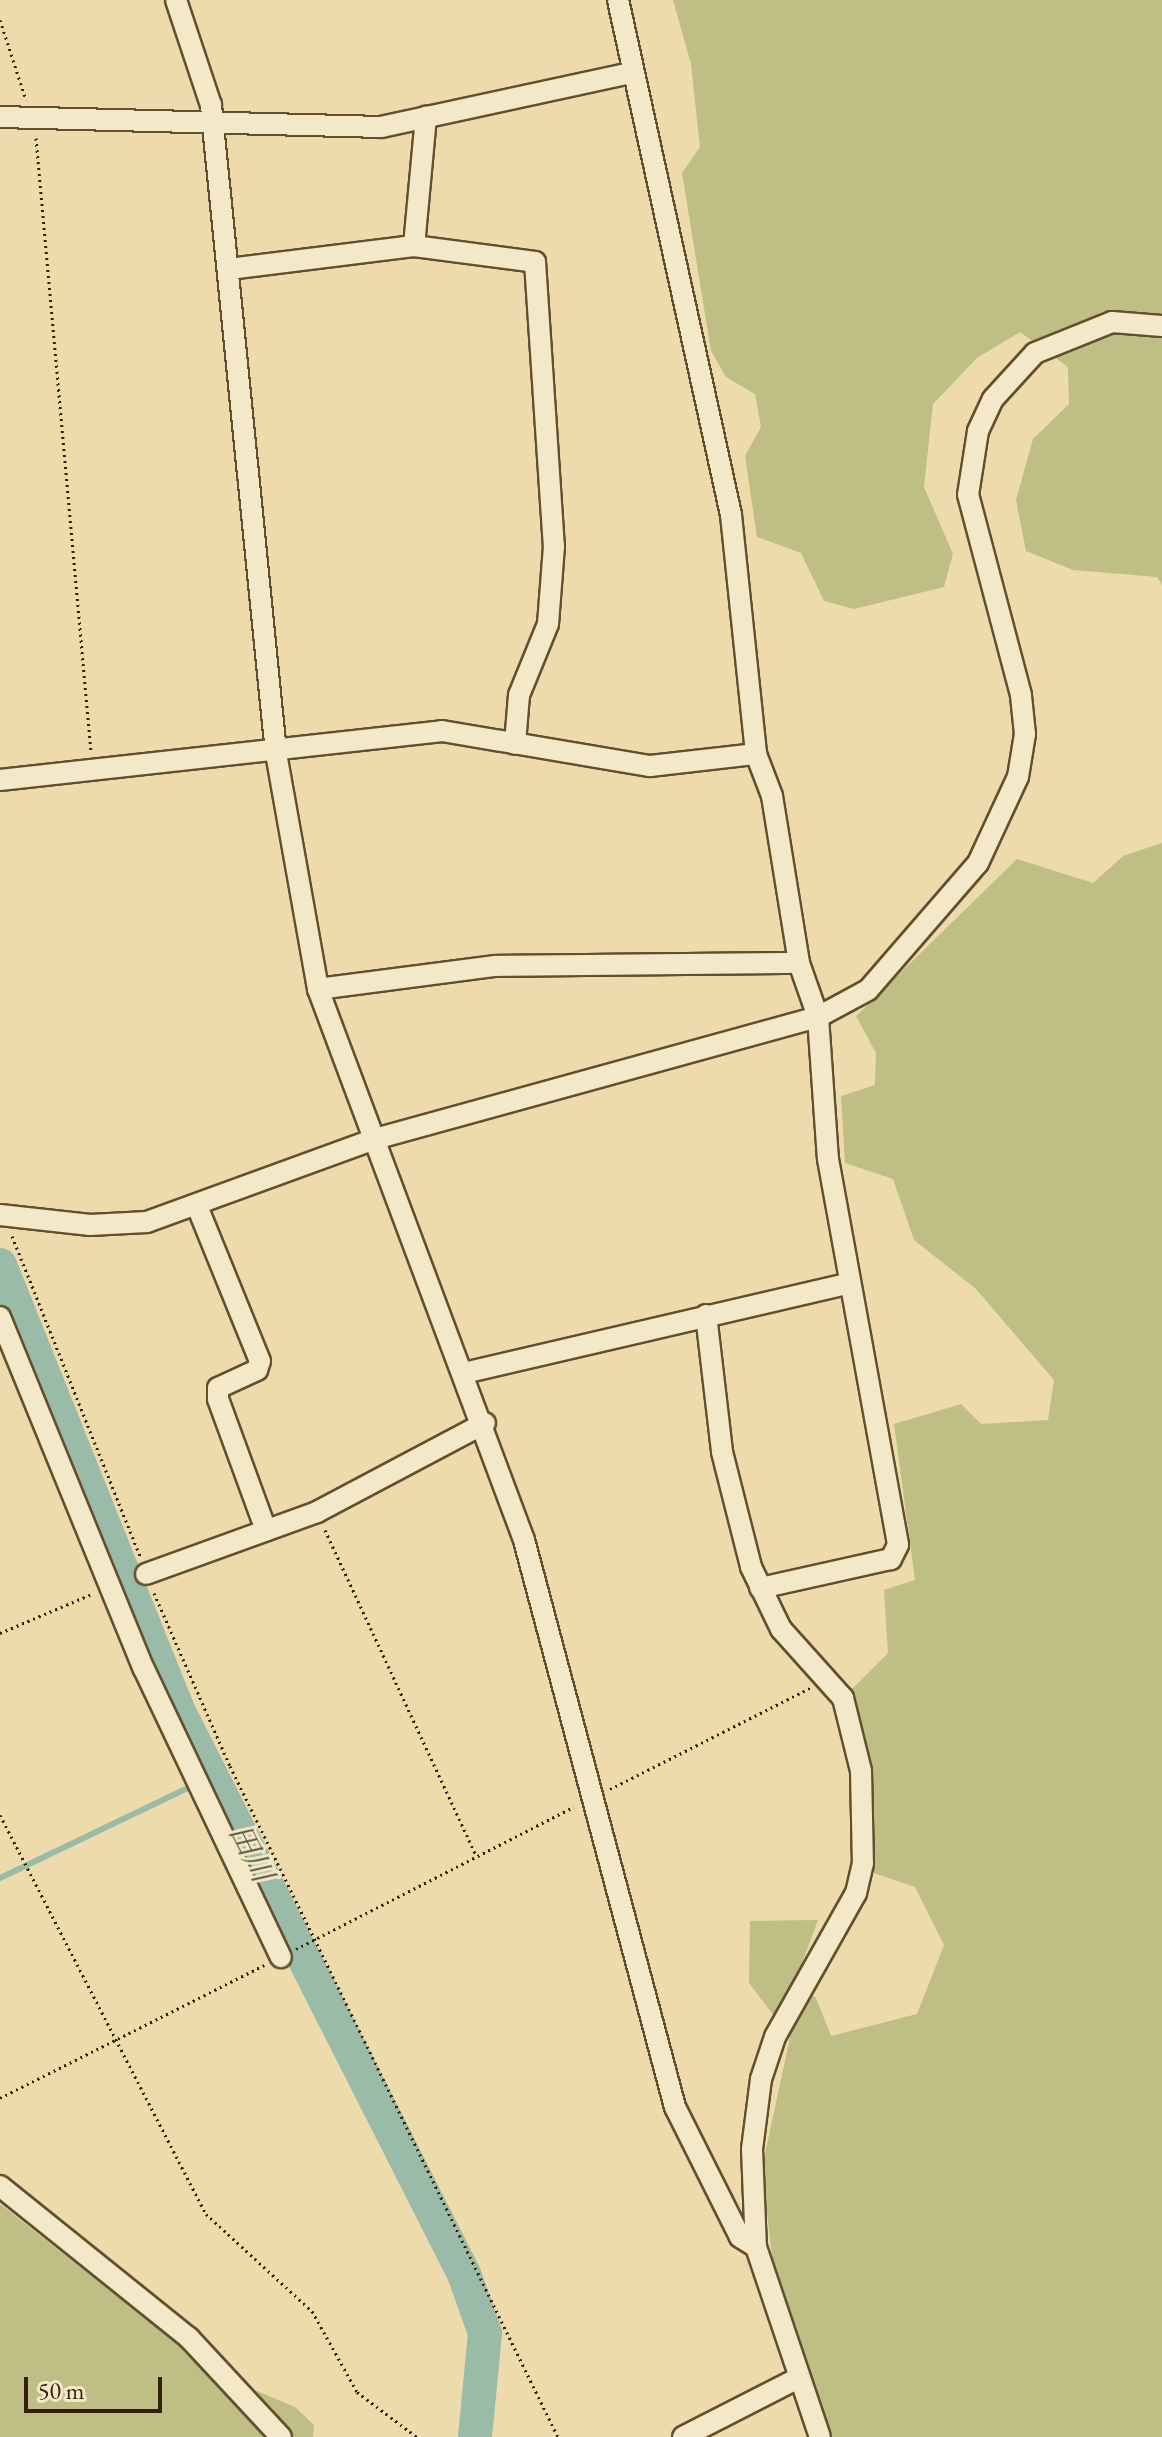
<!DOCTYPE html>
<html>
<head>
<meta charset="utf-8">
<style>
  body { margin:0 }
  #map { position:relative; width:1162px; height:2437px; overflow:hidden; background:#eddbab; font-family:"EB Garamond","Noto Serif JP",serif }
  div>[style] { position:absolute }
  .green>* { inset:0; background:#bfbe84 }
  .stream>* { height:6px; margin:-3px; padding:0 3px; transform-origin:3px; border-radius:3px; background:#99bba8 }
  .river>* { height:34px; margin:-17px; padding:0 17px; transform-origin:17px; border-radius:17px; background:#99bba8 }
  .path>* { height:3px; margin-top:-1.5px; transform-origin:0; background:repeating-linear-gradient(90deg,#352005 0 2px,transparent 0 6px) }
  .roads { filter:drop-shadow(2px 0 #634f2e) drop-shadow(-2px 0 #634f2e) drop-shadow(0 2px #634f2e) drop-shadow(0 -2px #634f2e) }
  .minor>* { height:20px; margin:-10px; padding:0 10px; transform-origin:10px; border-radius:10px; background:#f3e8c8 }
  span { translate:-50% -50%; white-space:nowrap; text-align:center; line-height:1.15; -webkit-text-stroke:6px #f3e8c8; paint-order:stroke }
  .water-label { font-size:30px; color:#534e36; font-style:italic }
  .scale { position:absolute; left:24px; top:2377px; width:138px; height:36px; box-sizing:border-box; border:4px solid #352005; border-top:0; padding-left:10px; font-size:24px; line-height:28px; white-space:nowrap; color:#352005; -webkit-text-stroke:6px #f3e8c8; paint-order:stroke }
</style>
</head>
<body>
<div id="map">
  <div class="green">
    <div style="clip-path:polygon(673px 0,1162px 0,1162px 585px,1157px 577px,1073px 570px,1026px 551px,1016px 500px,1033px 439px,1069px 404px,1068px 367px,1020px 332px,977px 358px,933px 404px,924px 487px,953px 554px,944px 587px,854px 609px,824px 601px,801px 553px,757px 537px,745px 456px,761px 427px,755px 394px,726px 377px,711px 351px,682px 173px,700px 147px,691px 64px)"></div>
    <div style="clip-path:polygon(1162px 843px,1162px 2437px,830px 2437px,773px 2265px,762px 2168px,790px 2037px,749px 1983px,750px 1921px,818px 1920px,795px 1982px,816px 1998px,831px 2036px,917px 2014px,944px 1945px,915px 1887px,874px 1873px,868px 1782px,845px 1696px,888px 1653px,884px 1590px,915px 1580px,894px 1424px,961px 1404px,981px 1424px,1048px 1420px,1054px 1380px,976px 1289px,914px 1240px,893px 1179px,845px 1163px,841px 1096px,875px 1085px,876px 1053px,856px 1016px,1017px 859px,1093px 883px,1123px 856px)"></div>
    <div style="clip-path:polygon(0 2204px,216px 2374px,295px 2407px,314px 2425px,313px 2437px,0 2437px)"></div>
  </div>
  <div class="stream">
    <div style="left:3px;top:1316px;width:16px;rotate:-22deg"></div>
    <div style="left:0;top:1878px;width:234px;rotate:-25.6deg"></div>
  </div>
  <div class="river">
    <div style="left:0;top:1265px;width:477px;rotate:68.2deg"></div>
    <div style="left:177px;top:1708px;width:635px;rotate:63.11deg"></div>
    <div style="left:464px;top:2274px;width:63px;rotate:70.4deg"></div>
    <div style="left:485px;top:2333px;width:104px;rotate:95.5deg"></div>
  </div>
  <div class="path">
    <div style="left:0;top:20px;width:84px;rotate:72deg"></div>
    <div style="left:36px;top:138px;width:616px;rotate:84.88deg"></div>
    <div style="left:12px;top:1236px;width:345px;rotate:68.2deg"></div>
    <div style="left:325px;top:1530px;width:359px;rotate:65.1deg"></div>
    <div style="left:154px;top:1593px;width:189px;rotate:66.3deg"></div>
    <div style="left:230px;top:1766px;width:747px;rotate:63.95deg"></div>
    <div style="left:0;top:1633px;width:100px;rotate:-23deg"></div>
    <div style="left:610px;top:1789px;width:224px;rotate:-26.8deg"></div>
    <div style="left:0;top:1815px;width:449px;rotate:62.7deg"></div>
    <div style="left:206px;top:2214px;width:144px;rotate:42.5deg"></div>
    <div style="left:312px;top:2311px;width:93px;rotate:60.9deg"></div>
    <div style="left:357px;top:2392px;width:75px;rotate:36.9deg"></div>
    <div style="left:296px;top:1949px;width:312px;rotate:-27.1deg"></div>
    <div style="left:0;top:2098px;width:296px;rotate:-26.7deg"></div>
  </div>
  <div class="roads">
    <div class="minor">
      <div style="left:176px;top:0;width:111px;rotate:71.6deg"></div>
      <div style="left:211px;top:105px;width:651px;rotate:84.27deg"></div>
      <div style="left:276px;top:753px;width:240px;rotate:79.9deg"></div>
      <div style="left:318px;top:989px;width:588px;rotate:69.5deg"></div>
      <div style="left:524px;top:1540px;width:587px;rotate:75.09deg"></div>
      <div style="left:675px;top:2107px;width:145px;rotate:63.4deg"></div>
      <div style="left:740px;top:2237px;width:19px;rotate:32deg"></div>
      <div style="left:756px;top:2247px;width:200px;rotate:71.4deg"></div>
      <div style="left:618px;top:0;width:527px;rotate:77.62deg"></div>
      <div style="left:731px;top:515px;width:240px;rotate:84deg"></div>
      <div style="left:756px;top:754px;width:45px;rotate:69.1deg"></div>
      <div style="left:772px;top:796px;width:169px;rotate:80.8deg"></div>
      <div style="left:799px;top:963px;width:57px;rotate:70.6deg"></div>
      <div style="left:818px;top:1017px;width:142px;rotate:86deg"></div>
      <div style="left:828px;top:1159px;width:392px;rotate:79.7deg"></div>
      <div style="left:898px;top:1545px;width:16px;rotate:117deg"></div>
      <div style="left:891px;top:1559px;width:134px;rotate:167.5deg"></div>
      <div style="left:0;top:117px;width:381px;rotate:1.5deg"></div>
      <div style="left:381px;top:127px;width:255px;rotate:-12.2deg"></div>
      <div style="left:414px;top:246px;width:130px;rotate:-84.7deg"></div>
      <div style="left:229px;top:269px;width:186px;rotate:-7.1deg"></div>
      <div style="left:414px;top:246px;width:122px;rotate:7.5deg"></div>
      <div style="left:535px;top:262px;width:285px;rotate:86.2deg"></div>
      <div style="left:554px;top:546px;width:78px;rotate:94.4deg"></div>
      <div style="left:548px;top:624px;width:77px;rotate:112.2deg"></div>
      <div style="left:519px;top:695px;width:49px;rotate:94.7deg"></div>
      <div style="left:0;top:780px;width:445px;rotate:-6.3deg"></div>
      <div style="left:442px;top:731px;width:211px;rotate:9.6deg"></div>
      <div style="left:650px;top:766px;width:107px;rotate:-6.5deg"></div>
      <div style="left:318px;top:989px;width:179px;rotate:-7.4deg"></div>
      <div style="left:496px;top:966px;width:303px;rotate:-0.6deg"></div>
      <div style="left:197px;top:1206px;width:167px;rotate:67.9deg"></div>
      <div style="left:260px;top:1361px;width:9px;rotate:108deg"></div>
      <div style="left:257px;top:1370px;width:43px;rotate:155.2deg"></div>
      <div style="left:218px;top:1388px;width:11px;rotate:90deg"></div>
      <div style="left:218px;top:1399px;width:140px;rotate:69.9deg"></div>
      <div style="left:0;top:1215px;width:91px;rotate:6.3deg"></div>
      <div style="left:90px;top:1225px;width:57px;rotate:-3deg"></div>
      <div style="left:147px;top:1222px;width:243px;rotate:-20deg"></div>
      <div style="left:375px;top:1139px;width:459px;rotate:-15.4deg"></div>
      <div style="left:818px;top:1017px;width:57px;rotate:-28.4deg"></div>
      <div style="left:868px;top:990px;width:168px;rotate:-49.1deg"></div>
      <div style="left:978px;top:863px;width:95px;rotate:-65.1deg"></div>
      <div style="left:1018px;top:777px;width:44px;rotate:-80.8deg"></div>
      <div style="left:1025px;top:734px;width:39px;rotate:-96deg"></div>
      <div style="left:1021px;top:695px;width:207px;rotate:-104.8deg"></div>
      <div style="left:968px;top:495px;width:65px;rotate:-81.1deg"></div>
      <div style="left:978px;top:431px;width:35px;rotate:-65deg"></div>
      <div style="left:993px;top:399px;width:62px;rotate:-47.6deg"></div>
      <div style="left:1035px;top:353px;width:83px;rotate:-21.9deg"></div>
      <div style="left:1112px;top:322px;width:50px;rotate:4.6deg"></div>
      <div style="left:706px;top:1315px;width:138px;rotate:83.3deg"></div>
      <div style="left:722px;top:1452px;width:119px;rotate:75.8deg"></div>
      <div style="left:751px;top:1567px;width:69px;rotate:64.2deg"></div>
      <div style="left:781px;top:1629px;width:93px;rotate:48.1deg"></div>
      <div style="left:843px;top:1698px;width:75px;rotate:76.1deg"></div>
      <div style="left:861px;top:1771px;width:92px;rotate:88.8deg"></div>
      <div style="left:863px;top:1863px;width:31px;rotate:103deg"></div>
      <div style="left:856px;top:1893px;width:165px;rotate:119.4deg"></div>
      <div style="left:775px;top:2037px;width:44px;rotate:108.4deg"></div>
      <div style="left:761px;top:2079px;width:71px;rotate:97.3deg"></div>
      <div style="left:752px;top:2149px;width:98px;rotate:87.7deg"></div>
      <div style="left:0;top:1317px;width:380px;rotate:67.8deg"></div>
      <div style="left:144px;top:1669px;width:319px;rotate:64.6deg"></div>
      <div style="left:464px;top:1373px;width:396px;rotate:-13.1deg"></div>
      <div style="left:146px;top:1574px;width:182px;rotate:-19.9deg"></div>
      <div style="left:317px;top:1512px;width:190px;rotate:-27.9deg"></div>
      <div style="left:0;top:2186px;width:243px;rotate:38.8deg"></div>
      <div style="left:189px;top:2338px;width:135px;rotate:47.1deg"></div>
      <div style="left:683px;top:2437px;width:131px;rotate:-27.1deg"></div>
    </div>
  </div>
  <div class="water-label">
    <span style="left:251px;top:1853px;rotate:63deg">田川</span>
  </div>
  <div class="scale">50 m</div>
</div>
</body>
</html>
